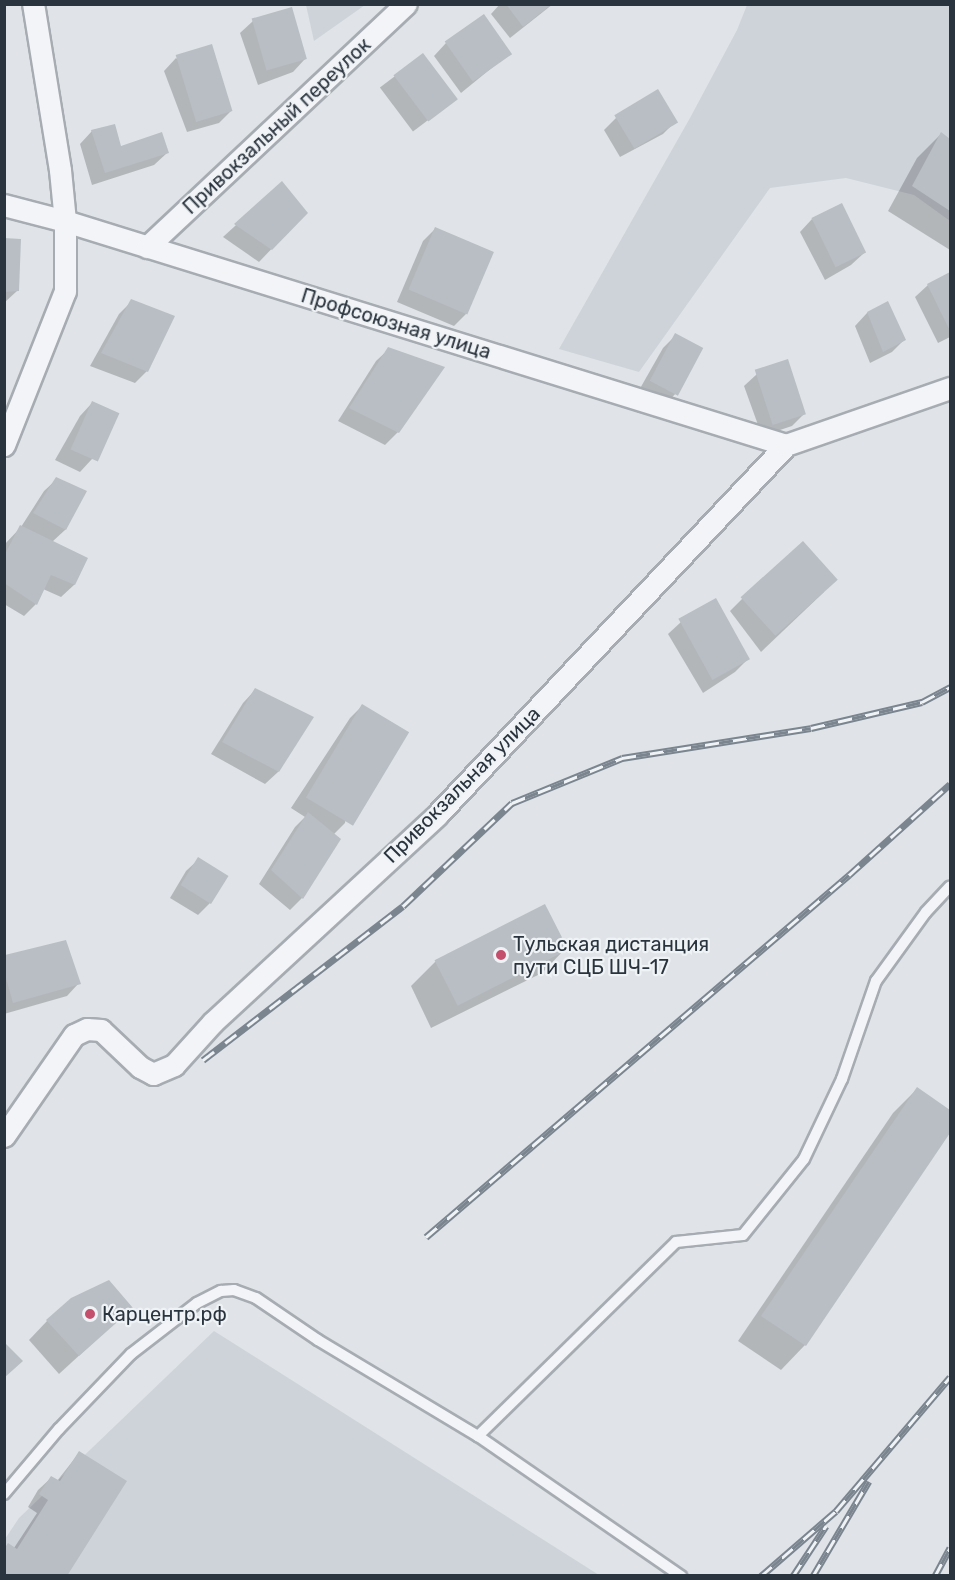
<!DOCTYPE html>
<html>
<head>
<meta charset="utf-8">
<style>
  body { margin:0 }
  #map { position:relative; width:955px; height:1580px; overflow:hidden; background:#e0e4e8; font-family:Rubik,sans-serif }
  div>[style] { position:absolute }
  .built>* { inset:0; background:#ced3da }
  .shadow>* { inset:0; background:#0003; transform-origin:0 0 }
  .building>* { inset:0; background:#b8bec4; transform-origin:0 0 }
  .roads { filter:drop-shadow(2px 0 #a6acb2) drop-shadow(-2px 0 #a6acb2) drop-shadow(0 2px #a6acb2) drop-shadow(0 -2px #a6acb2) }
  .service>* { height:10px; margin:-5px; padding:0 5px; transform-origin:5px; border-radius:5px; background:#f3f4f7 }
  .minor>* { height:21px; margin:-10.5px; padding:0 10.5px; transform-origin:10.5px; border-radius:10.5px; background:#f3f4f7 }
  .rail>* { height:7px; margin-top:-3.5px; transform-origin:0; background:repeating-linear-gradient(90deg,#f0f3f6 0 14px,#7b8590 0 28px); box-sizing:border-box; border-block:2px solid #7b8590 }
  .dots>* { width:16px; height:16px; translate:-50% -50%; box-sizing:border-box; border:3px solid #f0f3f6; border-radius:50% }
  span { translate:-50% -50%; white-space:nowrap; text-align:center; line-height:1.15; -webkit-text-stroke:4.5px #f0f3f6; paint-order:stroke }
  .street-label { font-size:20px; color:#2a343e }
  .poi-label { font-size:20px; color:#2a343e }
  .left { translate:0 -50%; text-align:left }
  .frame { position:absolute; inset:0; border:6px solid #2a343e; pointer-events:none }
</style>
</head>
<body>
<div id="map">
  <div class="built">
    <div style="clip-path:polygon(306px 5px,306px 4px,365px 5px,314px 41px)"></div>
    <div style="clip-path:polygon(747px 5px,950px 5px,950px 221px,914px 195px,846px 178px,770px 188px,639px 372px,559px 349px,690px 118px,737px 30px)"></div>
    <div style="clip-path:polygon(214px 1331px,599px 1575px,5px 1576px,5px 1539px,19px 1518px)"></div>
  </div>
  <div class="shadow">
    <div style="clip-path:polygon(500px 4px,553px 4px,510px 38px,491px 14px)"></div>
    <div style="clip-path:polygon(253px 21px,305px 59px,293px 72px,258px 85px,240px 33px)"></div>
    <div style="clip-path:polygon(446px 43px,510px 53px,461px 93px,434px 56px)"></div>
    <div style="left:423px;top:55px;width:55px;height:54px;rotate:53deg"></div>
    <div style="clip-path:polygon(176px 58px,231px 111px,219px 123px,187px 132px,164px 71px)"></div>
    <div style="clip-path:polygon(616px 118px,676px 121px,663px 134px,620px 157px,604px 130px)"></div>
    <div style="clip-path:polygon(92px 131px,120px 148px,167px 153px,154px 165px,92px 185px,80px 144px)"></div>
    <div style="clip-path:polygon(941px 134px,950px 140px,950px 250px,888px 211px,917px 158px)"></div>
    <div style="clip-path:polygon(282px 183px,306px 213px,259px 262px,223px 237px)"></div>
    <div style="clip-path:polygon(812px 219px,864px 253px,851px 265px,825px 280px,800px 232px)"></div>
    <div style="clip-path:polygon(435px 229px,467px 313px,454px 326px,397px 302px,423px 241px)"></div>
    <div style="clip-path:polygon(4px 240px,17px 291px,4px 303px)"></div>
    <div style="clip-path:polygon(950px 274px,950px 337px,938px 343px,915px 297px,928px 285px)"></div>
    <div style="clip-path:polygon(132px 301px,147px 371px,135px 383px,90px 366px,119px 314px)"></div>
    <div style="clip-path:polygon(887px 303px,904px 340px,892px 352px,870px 363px,855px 326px,867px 313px)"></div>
    <div style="clip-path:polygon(676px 335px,677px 392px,665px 405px,638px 392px,663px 348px)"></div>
    <div style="clip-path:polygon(389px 349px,398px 432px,385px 445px,338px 421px,376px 361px)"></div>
    <div style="clip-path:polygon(757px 374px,804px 414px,792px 426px,762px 436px,744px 386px)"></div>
    <div style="clip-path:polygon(92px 403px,92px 459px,80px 472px,55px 460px,80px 416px)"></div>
    <div style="clip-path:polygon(57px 479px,84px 492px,65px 530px,52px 542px,86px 558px,74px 585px,61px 597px,43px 589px,36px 604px,24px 616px,4px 604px,4px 545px,21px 527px,44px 491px)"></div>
    <div style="clip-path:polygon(824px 592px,761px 652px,730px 611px,742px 599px)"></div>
    <div style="clip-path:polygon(681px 622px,748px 659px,735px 672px,703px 693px,668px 634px)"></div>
    <div style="clip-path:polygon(255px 690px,312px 718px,278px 772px,265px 784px,211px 754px,243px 703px)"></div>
    <div style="clip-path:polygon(363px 705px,345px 823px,333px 835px,302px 898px,290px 910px,259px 884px,295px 827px,305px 817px,291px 808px,350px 718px)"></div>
    <div style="clip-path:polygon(199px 859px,210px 903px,198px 915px,170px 898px,186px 871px)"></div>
    <div style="clip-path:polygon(65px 942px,79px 983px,67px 996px,4px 1014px,4px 956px)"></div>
    <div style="clip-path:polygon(566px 948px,542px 973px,431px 1028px,411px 986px,435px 962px)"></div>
    <div style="clip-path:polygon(917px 1089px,950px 1112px,950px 1131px,805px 1345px,781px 1370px,738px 1341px,893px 1113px)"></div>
    <div style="clip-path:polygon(131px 1308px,59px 1374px,29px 1340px,47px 1321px)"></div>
    <div style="clip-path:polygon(79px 1453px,65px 1576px,14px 1548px,37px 1513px,28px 1507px,38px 1490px,51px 1478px,57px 1481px)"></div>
  </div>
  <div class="building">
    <div style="clip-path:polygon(506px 4px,552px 4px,523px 27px)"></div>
    <div style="left:292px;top:7px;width:54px;height:42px;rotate:74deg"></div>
    <div style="left:484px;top:14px;width:49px;height:48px;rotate:55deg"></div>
    <div style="left:212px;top:44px;width:70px;height:38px;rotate:73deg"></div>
    <div style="left:423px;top:53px;width:58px;height:37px;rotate:53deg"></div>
    <div style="left:658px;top:89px;width:39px;height:51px;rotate:59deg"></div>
    <div style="clip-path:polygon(115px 124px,121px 146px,162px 132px,169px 153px,105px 173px,91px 130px)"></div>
    <div style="clip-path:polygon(941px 132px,950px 139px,950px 211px,912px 186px)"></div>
    <div style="clip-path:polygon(282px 181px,308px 213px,272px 250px,234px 224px)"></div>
    <div style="left:842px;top:203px;width:55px;height:34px;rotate:64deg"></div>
    <div style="left:435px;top:227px;width:64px;height:68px;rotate:23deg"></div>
    <div style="clip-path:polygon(4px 238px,21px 239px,19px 291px,4px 292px)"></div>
    <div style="clip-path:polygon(950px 272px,950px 331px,927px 284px)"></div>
    <div style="clip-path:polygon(131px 299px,175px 316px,148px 372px,101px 353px)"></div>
    <div style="clip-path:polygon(888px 301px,906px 340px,883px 352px,867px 312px)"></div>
    <div style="left:675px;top:333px;width:32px;height:54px;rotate:28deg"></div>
    <div style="clip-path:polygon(388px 347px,445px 367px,399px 433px,349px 408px)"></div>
    <div style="left:788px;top:359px;width:58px;height:35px;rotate:72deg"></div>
    <div style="left:92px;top:401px;width:30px;height:53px;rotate:24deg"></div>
    <div style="clip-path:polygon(56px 477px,87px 491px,66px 530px,33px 513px)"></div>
    <div style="clip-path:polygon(20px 525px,88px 558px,75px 585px,51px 575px,37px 605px,4px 583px,4px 556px)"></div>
    <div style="left:803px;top:541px;width:52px;height:84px;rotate:48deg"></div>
    <div style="left:716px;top:598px;width:70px;height:43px;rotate:61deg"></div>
    <div style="clip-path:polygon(255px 688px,314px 717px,279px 772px,222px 742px)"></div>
    <div style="left:362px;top:704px;width:55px;height:109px;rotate:31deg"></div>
    <div style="clip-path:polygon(308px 812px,341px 839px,303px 899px,271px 870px)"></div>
    <div style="left:198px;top:857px;width:36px;height:33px;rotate:32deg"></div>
    <div style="left:545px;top:904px;width:51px;height:124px;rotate:63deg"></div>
    <div style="clip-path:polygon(66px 940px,81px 984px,13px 1003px,5px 975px,5px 955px)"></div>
    <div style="clip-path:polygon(917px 1087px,950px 1110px,950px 1133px,806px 1346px,761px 1316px)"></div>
    <div style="clip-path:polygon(109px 1280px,133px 1308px,79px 1356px,46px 1320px,71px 1298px)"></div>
    <div style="clip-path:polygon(4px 1342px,23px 1361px,4px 1378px)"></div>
    <div style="clip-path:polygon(79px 1451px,127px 1481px,67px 1576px,4px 1576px,4px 1549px,8px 1543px,17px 1549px,48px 1500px,39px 1494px,51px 1476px,60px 1481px)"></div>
  </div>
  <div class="roads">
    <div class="service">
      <div style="left:478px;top:1436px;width:247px;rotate:34.6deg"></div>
      <div style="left:4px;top:1494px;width:85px;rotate:-49.8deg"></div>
      <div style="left:59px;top:1429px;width:104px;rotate:-46.2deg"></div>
      <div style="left:131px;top:1354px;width:83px;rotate:-37.7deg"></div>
      <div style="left:197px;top:1303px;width:27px;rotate:-27deg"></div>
      <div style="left:221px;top:1291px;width:13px;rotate:-4deg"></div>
      <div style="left:234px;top:1290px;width:23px;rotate:20deg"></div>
      <div style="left:256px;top:1298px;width:75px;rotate:34.1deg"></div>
      <div style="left:318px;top:1340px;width:187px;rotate:31deg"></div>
      <div style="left:478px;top:1436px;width:277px;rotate:-44.4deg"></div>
      <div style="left:676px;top:1242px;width:67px;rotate:-6deg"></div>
      <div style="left:743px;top:1235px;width:97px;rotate:-51.2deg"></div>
      <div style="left:804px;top:1159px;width:89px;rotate:-64.6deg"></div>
      <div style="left:842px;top:1079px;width:104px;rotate:-70.9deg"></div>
      <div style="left:876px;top:981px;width:85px;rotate:-54.1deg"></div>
      <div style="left:926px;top:912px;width:35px;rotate:-47deg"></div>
    </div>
    <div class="minor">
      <div style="left:4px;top:205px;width:63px;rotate:14.7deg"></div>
      <div style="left:65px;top:221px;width:755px;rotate:17.26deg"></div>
      <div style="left:147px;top:247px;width:355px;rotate:-43.2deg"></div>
      <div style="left:4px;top:445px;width:166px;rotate:-68.4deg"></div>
      <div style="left:65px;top:291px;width:70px;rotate:-90deg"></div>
      <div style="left:65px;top:221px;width:51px;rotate:-95.6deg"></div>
      <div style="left:60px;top:170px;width:168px;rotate:-99.2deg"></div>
      <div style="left:4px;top:1136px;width:123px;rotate:-55.3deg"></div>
      <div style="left:74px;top:1035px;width:14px;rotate:-25deg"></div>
      <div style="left:87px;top:1029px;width:14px;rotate:4deg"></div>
      <div style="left:101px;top:1030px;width:54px;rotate:43.5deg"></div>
      <div style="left:140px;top:1067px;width:15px;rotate:28deg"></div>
      <div style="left:153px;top:1074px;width:23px;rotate:-23deg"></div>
      <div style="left:174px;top:1065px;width:58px;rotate:-47.8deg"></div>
      <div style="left:213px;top:1022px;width:305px;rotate:-42.7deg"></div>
      <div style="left:437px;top:815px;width:509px;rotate:-46.67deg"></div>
      <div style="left:786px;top:445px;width:174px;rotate:-19.2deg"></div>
    </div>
  </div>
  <div class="rail">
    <div style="left:203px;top:1060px;width:252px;rotate:-37.6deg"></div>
    <div style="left:403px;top:906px;width:150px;rotate:-43.4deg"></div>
    <div style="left:512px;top:803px;width:119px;rotate:-22.2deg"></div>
    <div style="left:622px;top:758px;width:191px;rotate:-9deg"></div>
    <div style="left:811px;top:728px;width:114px;rotate:-13.2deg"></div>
    <div style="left:922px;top:702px;width:32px;rotate:-28deg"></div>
    <div style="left:426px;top:1237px;width:557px;rotate:-40.56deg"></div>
    <div style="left:849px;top:875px;width:136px;rotate:-42deg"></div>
    <div style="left:761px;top:1576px;width:99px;rotate:-40.9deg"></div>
    <div style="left:836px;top:1511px;width:176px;rotate:-49.6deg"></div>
    <div style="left:793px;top:1576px;width:60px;rotate:-56.6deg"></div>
    <div style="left:813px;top:1576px;width:110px;rotate:-59.5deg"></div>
    <div style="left:935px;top:1576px;width:32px;rotate:-62deg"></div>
  </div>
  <div class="dots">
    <div style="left:501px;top:955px;background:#c34f6d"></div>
    <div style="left:90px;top:1314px;background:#c34f6d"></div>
  </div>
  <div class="street-label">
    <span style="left:277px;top:126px;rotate:-43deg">Привокзальный переулок</span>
    <span style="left:396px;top:324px;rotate:17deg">Профсоюзная улица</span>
    <span style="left:462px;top:785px;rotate:-45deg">Привокзальная улица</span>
  </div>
  <div class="poi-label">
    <span class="left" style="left:513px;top:956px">Тульская дистанция<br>пути СЦБ ШЧ-17</span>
    <span class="left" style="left:102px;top:1314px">Карцентр.рф</span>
  </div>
  <div class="frame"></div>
</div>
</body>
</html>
